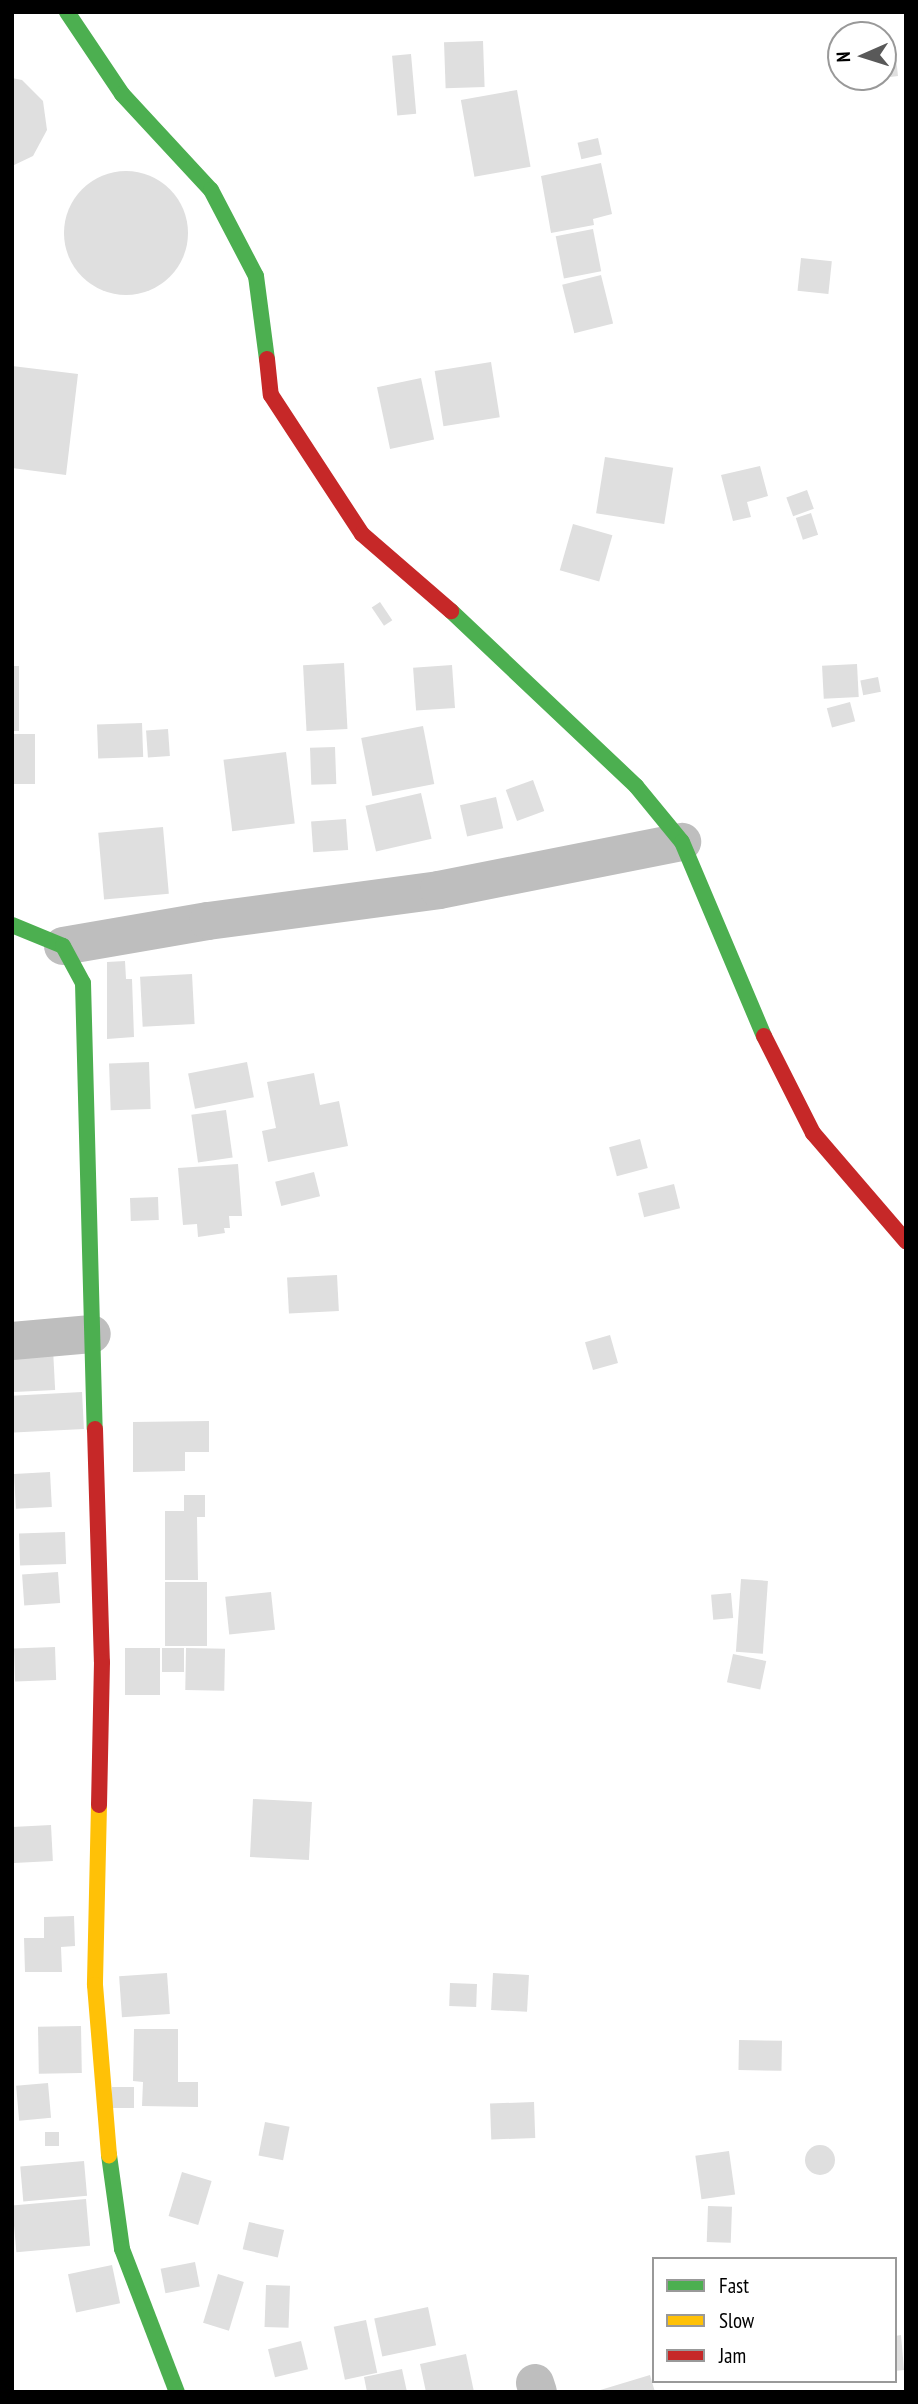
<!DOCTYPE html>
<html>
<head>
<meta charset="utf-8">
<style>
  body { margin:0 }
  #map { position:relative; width:918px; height:2404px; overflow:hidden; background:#fff; font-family:"PT Sans Narrow",sans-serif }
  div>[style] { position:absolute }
  .building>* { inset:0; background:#dfdfdf; transform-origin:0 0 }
  .round { border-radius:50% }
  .street>* { height:38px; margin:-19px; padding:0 19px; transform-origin:19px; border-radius:19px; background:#bebebe }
  .fast>* { height:16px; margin:-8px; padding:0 8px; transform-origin:8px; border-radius:8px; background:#4caf50 }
  .slow>* { height:16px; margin:-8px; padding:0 8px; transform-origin:8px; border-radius:8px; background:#ffc107 }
  .jam>* { height:16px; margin:-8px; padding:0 8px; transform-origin:8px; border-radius:8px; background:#c62828 }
  span { translate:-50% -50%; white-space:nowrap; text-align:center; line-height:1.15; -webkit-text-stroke:7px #fff; paint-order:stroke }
  .frame { position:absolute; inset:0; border:14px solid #000; pointer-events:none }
  .legend { position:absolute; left:652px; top:2257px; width:245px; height:126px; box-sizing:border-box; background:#fff; border:2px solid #999; margin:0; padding:9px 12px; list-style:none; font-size:21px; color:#000 }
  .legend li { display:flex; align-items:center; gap:14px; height:35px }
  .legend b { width:35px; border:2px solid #999 }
  .north { position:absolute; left:827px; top:21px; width:70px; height:70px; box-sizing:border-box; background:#fff; border:2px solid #999; border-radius:50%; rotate:267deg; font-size:19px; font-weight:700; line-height:28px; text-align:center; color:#000 }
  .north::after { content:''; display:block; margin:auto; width:24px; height:32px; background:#595959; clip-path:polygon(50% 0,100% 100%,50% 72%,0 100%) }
</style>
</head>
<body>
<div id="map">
  <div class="building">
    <div style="left:483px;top:41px;width:46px;height:39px;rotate:88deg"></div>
    <div style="clip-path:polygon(832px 46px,841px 46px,841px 75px,835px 76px)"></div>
    <div style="clip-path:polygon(895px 49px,898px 76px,883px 78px,883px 50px)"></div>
    <div style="left:411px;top:54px;width:60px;height:19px;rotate:85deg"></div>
    <div style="clip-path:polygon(12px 78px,22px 80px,43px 101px,47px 130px,33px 156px,12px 166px)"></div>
    <div style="left:517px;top:90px;width:78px;height:57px;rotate:80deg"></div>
    <div style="left:598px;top:138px;width:17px;height:21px;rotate:77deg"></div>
    <div style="clip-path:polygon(601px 163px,612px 214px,593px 219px,594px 225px,551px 233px,541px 176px)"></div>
    <div class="round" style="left:64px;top:171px;width:124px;height:124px"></div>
    <div style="left:593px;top:229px;width:43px;height:38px;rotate:79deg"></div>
    <div style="left:801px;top:258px;width:31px;height:33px;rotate:6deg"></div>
    <div style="left:601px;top:275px;width:50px;height:40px;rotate:76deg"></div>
    <div style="left:491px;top:362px;width:56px;height:57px;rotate:81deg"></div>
    <div style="clip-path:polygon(12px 366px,78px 374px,66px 475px,12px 468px)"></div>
    <div style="left:421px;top:378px;width:63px;height:45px;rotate:78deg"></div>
    <div style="left:605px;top:457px;width:69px;height:57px;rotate:9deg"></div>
    <div style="clip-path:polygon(760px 466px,768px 496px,747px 502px,751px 517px,733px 521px,721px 475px)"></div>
    <div style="left:807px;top:490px;width:20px;height:22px;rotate:70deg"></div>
    <div style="left:811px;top:513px;width:23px;height:16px;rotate:72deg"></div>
    <div style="left:573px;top:524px;width:41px;height:48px;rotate:16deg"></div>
    <div style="left:380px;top:602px;width:22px;height:10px;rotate:56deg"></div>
    <div style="left:344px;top:663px;width:66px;height:41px;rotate:87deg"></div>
    <div style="left:857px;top:664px;width:33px;height:35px;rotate:87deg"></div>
    <div style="left:452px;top:665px;width:43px;height:39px;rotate:86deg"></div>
    <div style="left:12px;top:666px;width:7px;height:65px"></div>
    <div style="left:878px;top:677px;width:15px;height:18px;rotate:79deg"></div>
    <div style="left:850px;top:702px;width:20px;height:24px;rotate:75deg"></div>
    <div style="left:142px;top:723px;width:34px;height:45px;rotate:88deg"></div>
    <div style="left:423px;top:726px;width:59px;height:63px;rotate:79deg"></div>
    <div style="left:168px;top:729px;width:27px;height:22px;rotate:86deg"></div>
    <div style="left:12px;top:734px;width:23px;height:50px"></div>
    <div style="left:335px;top:747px;width:37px;height:25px;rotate:88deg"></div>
    <div style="left:286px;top:752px;width:72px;height:63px;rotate:83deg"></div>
    <div style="left:533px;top:780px;width:33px;height:29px;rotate:70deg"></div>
    <div style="left:421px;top:793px;width:47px;height:57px;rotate:77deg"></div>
    <div style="left:496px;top:797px;width:32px;height:37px;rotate:77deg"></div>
    <div style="left:346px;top:819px;width:31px;height:35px;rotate:86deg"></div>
    <div style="left:163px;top:827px;width:67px;height:65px;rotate:85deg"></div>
    <div style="clip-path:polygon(125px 961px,126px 979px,132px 979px,134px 1037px,107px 1039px,107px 962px)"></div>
    <div style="left:192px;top:974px;width:50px;height:52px;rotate:87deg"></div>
    <div style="left:149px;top:1062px;width:47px;height:40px;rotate:88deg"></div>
    <div style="left:247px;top:1062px;width:36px;height:60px;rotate:79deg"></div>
    <div style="clip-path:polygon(314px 1073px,320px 1105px,339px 1101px,348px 1146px,268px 1162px,262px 1131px,276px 1128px,267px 1082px)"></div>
    <div style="left:226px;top:1110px;width:48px;height:35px;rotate:82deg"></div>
    <div style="left:640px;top:1139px;width:30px;height:32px;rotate:75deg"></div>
    <div style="clip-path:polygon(238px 1164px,242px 1216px,229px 1216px,230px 1228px,224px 1228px,225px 1233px,198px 1237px,197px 1224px,183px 1225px,178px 1168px)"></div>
    <div style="left:314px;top:1172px;width:25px;height:40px;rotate:76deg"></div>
    <div style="left:674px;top:1184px;width:25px;height:37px;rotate:76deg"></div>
    <div style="left:158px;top:1197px;width:23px;height:28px;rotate:88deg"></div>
    <div style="left:337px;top:1275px;width:36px;height:50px;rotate:87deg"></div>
    <div style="left:610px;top:1335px;width:29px;height:26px;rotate:74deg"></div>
    <div style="left:53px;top:1349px;width:41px;height:41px;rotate:87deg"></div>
    <div style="left:82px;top:1392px;width:37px;height:70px;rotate:87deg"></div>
    <div style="clip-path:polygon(209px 1421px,209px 1452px,185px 1452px,185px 1471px,133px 1472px,133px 1422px)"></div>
    <div style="left:50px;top:1472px;width:35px;height:36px;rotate:87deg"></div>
    <div style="clip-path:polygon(184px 1495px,205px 1495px,205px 1517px,197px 1517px,198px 1580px,165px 1580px,165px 1511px,184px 1511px)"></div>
    <div style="left:65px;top:1532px;width:32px;height:46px;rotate:88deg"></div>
    <div style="left:58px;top:1572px;width:31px;height:36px;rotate:86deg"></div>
    <div style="left:741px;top:1579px;width:27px;height:73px;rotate:4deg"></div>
    <div style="left:165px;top:1582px;width:42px;height:64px"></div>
    <div style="left:271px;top:1592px;width:38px;height:46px;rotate:84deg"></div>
    <div style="left:731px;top:1593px;width:25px;height:20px;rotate:85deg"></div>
    <div style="left:55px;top:1647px;width:33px;height:41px;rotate:88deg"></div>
    <div style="left:125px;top:1648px;width:35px;height:47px"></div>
    <div style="left:162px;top:1648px;width:22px;height:24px"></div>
    <div style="left:186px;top:1648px;width:39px;height:42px;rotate:1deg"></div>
    <div style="left:733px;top:1654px;width:34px;height:29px;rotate:12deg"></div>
    <div style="left:253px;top:1799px;width:59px;height:58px;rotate:3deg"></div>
    <div style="left:51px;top:1825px;width:36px;height:39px;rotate:87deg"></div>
    <div style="clip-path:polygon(74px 1916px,75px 1946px,61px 1947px,62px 1972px,25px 1972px,24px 1938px,44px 1938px,44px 1917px)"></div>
    <div style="left:167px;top:1973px;width:41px;height:48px;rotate:86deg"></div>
    <div style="left:493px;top:1973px;width:36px;height:37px;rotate:3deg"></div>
    <div style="left:450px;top:1983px;width:27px;height:23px;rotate:2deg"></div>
    <div style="left:81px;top:2026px;width:47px;height:43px;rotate:89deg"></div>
    <div style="clip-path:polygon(134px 2029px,178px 2029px,178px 2082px,198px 2082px,198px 2107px,142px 2106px,143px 2082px,133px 2081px)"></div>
    <div style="left:739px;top:2040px;width:43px;height:30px;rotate:1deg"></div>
    <div style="left:48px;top:2083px;width:35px;height:32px;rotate:85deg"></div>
    <div style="left:112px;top:2087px;width:22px;height:21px"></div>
    <div style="left:534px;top:2102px;width:36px;height:44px;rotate:88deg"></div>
    <div style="left:265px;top:2122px;width:25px;height:34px;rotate:11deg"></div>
    <div style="left:59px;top:2132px;width:14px;height:14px;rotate:90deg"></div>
    <div class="round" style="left:805px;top:2145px;width:30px;height:30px"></div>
    <div style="left:729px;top:2151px;width:44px;height:34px;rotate:82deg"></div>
    <div style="left:84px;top:2161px;width:35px;height:64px;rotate:85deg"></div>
    <div style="left:182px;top:2172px;width:31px;height:46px;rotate:17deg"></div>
    <div style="left:86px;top:2199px;width:47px;height:74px;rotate:85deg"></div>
    <div style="left:708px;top:2206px;width:24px;height:36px;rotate:2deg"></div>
    <div style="left:249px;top:2222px;width:36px;height:28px;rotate:13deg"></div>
    <div style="left:195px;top:2262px;width:25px;height:35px;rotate:79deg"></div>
    <div style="left:112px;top:2265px;width:39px;height:45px;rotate:78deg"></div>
    <div style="left:218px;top:2274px;width:27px;height:51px;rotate:17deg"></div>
    <div style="left:266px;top:2285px;width:24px;height:42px;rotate:2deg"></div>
    <div style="left:428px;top:2307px;width:39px;height:55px;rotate:78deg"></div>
    <div style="left:366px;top:2320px;width:54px;height:33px;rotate:78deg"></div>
    <div style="clip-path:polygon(901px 2335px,904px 2370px,895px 2371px,895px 2336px)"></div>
    <div style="left:301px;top:2341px;width:29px;height:34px;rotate:76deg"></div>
    <div style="clip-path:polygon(466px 2354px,474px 2392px,426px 2392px,420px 2364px)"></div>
    <div style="clip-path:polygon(402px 2369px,407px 2392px,367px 2392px,364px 2377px)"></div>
    <div style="clip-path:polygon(650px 2375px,655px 2392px,597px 2392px,597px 2391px)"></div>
  </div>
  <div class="street">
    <div style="left:63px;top:946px;width:147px;rotate:-9.8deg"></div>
    <div style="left:208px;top:921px;width:233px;rotate:-7.6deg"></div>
    <div style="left:439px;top:890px;width:248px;rotate:-11.2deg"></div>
    <div style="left:12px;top:1341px;width:80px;rotate:-5deg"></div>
    <div style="left:535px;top:2383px;width:9px;rotate:72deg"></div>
  </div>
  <div class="fast">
    <div style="left:67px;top:12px;width:99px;rotate:56.1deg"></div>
    <div style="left:122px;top:94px;width:131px;rotate:47.2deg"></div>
    <div style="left:211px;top:190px;width:97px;rotate:62.4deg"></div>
    <div style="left:256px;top:276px;width:84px;rotate:82.5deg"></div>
    <div style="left:451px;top:611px;width:255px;rotate:43.4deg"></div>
    <div style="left:636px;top:786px;width:72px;rotate:50.6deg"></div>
    <div style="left:682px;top:842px;width:211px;rotate:67.1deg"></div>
    <div style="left:12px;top:925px;width:55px;rotate:22.4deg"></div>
    <div style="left:63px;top:946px;width:42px;rotate:61.6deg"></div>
    <div style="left:83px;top:983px;width:446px;rotate:88.5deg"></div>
    <div style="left:109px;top:2155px;width:95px;rotate:82.1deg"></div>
    <div style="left:122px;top:2249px;width:153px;rotate:69deg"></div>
  </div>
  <div class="slow">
    <div style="left:99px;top:1805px;width:180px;rotate:91.3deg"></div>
    <div style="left:95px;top:1985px;width:171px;rotate:85.3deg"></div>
  </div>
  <div class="jam">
    <div style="left:267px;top:359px;width:36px;rotate:84deg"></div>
    <div style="left:271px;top:395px;width:166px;rotate:56.8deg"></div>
    <div style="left:362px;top:534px;width:118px;rotate:40.9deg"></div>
    <div style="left:764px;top:1036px;width:109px;rotate:63.2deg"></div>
    <div style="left:813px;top:1133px;width:143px;rotate:49.3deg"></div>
    <div style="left:95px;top:1429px;width:233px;rotate:88.3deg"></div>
    <div style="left:102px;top:1662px;width:143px;rotate:91.2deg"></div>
  </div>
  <div class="frame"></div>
  <ul class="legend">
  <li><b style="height:9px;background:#4caf50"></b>Fast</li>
  <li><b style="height:9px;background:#ffc107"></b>Slow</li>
  <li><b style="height:9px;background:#c62828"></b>Jam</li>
  </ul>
  <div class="north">N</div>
</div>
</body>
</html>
